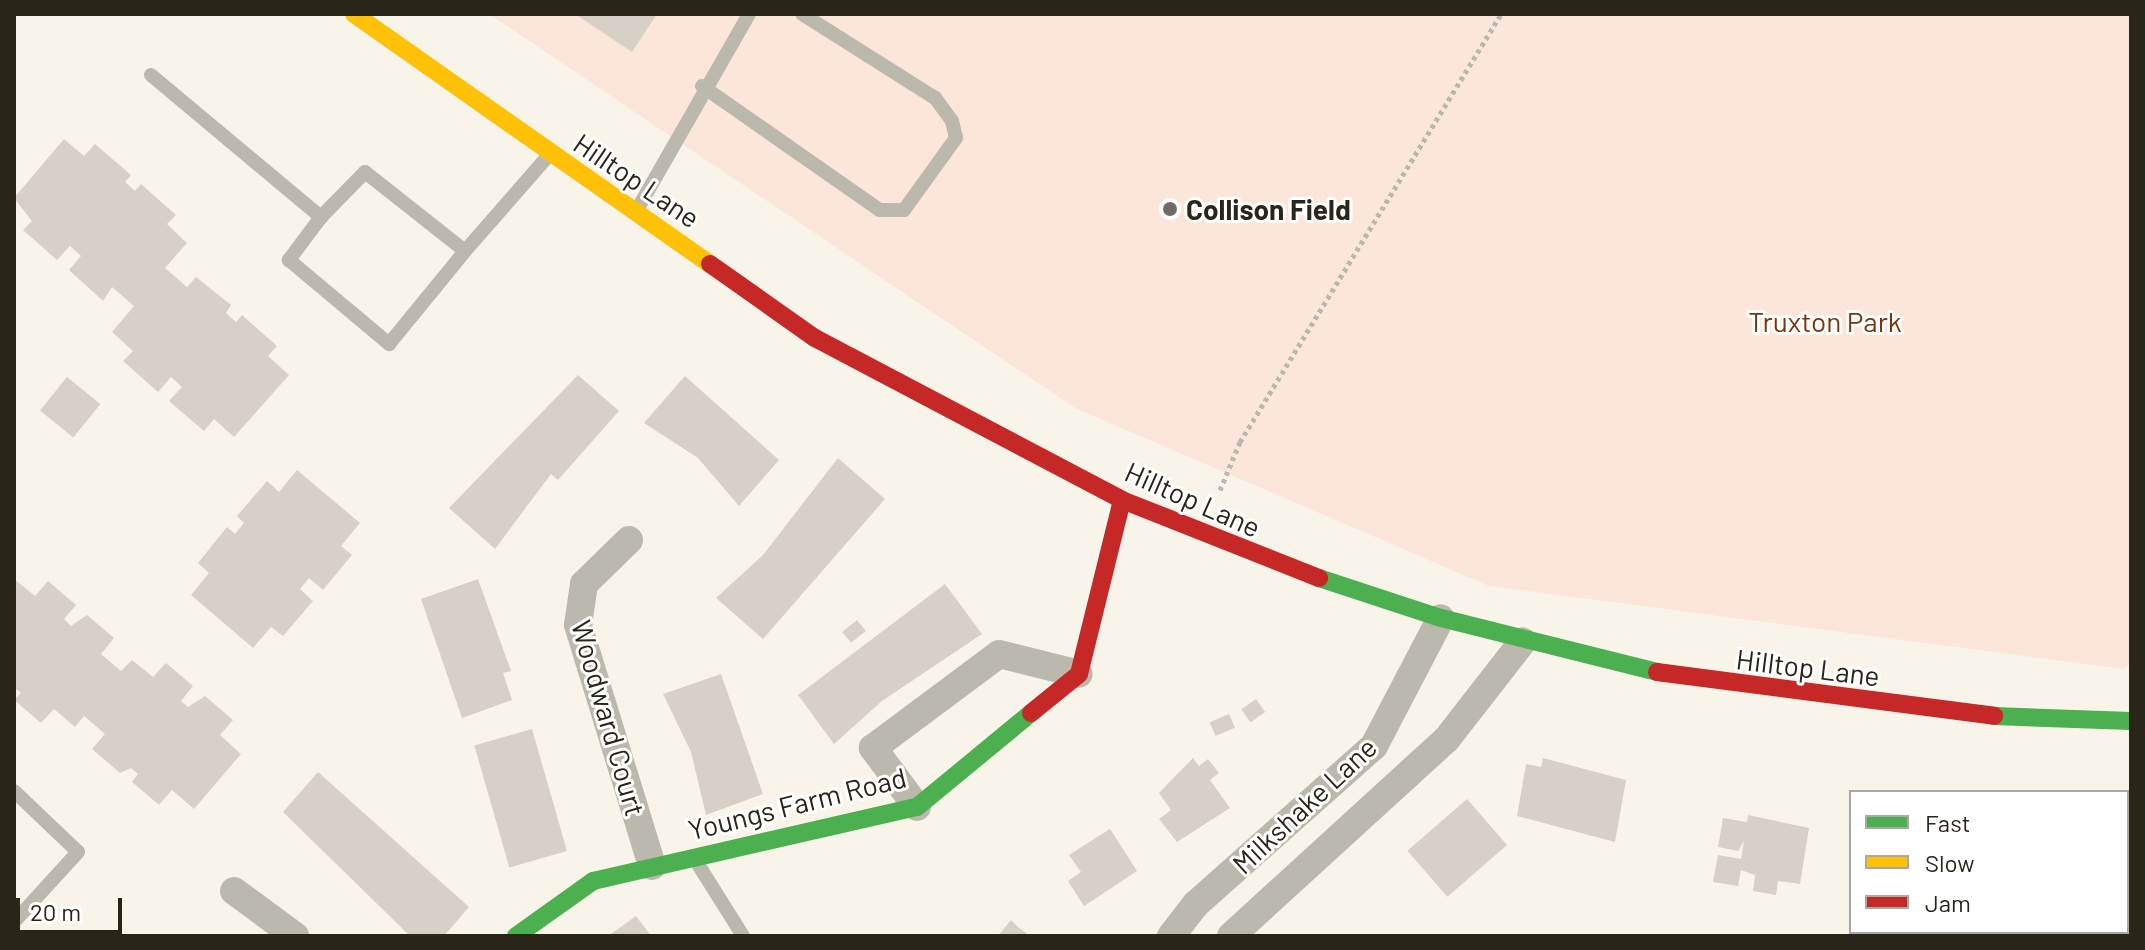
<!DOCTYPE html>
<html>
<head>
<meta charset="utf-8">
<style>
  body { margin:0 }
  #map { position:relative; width:2145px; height:950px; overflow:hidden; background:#f9f4ea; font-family:Barlow,sans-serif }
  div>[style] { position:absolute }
  .green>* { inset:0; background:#fce6d9 }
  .building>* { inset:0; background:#d7d0c7; transform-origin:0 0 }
  .path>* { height:5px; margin-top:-2.5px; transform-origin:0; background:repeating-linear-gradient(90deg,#b9b8ae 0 4px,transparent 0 8px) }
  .lane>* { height:14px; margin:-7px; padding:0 7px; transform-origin:7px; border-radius:7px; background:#bbb9ae }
  .street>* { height:28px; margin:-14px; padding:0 14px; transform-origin:14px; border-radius:14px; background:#bbb9ae }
  .fast>* { height:18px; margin:-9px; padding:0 9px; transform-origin:9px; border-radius:9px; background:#4caf50 }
  .slow>* { height:18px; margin:-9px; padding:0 9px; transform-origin:9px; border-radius:9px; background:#ffc107 }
  .jam>* { height:18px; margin:-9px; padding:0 9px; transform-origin:9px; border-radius:9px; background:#c62828 }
  .dots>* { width:22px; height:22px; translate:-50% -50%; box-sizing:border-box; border:4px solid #fff; border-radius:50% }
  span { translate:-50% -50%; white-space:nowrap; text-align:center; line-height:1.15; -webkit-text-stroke:6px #fff; paint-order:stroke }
  .street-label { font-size:28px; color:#2a2519 }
  .poi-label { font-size:28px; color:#2a2519; font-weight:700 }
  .left { translate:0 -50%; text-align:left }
  .park-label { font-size:28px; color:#7a350c }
  .frame { position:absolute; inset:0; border:16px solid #2a2519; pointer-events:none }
  .legend { position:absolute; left:1849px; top:790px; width:280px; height:144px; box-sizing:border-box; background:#fff; border:2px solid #aaa8a3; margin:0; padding:10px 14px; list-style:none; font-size:24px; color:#2a2519 }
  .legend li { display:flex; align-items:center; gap:16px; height:40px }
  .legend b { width:40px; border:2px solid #aaa8a3 }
  .scale { position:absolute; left:16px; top:898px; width:106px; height:36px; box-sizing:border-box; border:4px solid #2a2519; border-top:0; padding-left:10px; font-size:24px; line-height:28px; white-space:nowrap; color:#2a2519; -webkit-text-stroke:6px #fff; paint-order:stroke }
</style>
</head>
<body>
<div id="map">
  <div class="green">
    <div style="clip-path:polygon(489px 14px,2131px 14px,2131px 663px,2123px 669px,1489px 586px,1075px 408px)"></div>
  </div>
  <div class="building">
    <div style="clip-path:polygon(575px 14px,657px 14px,632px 52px)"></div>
    <div style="clip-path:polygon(64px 139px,84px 156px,95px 144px,131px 175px,125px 182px,135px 191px,141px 184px,176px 215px,167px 224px,187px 243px,165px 268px,187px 287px,196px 277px,231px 305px,226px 313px,236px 322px,242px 315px,277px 346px,268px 356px,289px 375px,234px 437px,214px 419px,204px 431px,169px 401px,182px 387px,171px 377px,158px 392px,123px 361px,133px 351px,112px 332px,134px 306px,112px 287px,103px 301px,69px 270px,81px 256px,70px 246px,57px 260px,23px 230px,32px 221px,14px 198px)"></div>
    <div style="clip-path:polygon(578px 375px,619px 411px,558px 480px,551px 474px,495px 549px,449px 508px)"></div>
    <div style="clip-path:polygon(685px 376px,779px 460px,739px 506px,698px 458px,644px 423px)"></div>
    <div style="left:67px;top:377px;width:43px;height:43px;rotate:39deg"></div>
    <div style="clip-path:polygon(838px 458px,885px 499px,763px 639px,716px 598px,763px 555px)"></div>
    <div style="clip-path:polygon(297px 470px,360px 523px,341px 546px,352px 555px,323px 590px,309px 578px,300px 589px,313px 601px,283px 636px,271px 627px,253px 648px,191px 595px,209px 573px,198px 563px,227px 527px,235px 534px,244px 523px,237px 516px,267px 481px,279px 492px)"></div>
    <div style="clip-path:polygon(14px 579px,35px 596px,48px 581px,76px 605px,64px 619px,71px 626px,87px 615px,114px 638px,101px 654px,121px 671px,132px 660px,153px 677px,166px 663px,193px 686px,181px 701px,188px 707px,205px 696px,233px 720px,220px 735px,241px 754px,194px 809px,172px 790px,159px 805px,132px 782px,138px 774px,131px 768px,120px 773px,92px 749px,105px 734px,84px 716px,75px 727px,54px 709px,41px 723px,14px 700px,21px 693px,14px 687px)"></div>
    <div style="clip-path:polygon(478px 579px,511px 671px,503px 673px,512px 700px,462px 718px,421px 599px)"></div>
    <div style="clip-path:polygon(945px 584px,982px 634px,882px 701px,834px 744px,798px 695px)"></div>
    <div style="left:857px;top:620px;width:14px;height:19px;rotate:51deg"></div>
    <div style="clip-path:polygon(721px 674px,763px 794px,706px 815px,691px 752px,663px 694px)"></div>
    <div style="left:1256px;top:699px;width:16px;height:18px;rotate:55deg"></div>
    <div style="left:1229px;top:714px;width:15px;height:21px;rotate:67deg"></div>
    <div style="left:532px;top:729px;width:127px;height:60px;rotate:74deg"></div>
    <div style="clip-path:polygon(1193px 758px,1199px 766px,1208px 759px,1219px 773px,1210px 780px,1230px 808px,1177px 842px,1159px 819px,1171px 810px,1159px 793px)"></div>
    <div style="clip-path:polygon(1543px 758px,1626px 780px,1615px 842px,1517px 816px,1526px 764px,1541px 767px)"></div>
    <div style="clip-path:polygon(318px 772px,469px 907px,444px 936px,410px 936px,283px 812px)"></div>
    <div style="left:1467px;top:799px;width:61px;height:79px;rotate:49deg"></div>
    <div style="clip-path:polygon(1748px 815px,1809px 828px,1800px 884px,1778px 881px,1776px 895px,1753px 891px,1755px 875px,1741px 870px,1738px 886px,1713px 882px,1718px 855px,1741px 859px,1744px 841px,1738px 851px,1718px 847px,1723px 818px,1747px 822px)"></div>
    <div style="clip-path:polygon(1110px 829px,1137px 871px,1084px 906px,1068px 881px,1081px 872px,1069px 855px)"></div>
    <div style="clip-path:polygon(636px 916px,651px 936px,608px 936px)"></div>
    <div style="clip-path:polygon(1011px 920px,1018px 927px,1030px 936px,998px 936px)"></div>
    <div style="left:1889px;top:932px;width:69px;height:4px"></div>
  </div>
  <div class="path">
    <div style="left:1220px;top:490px;width:52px;rotate:-67.4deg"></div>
    <div style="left:1240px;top:442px;width:501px;rotate:-58.62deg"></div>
  </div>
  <div class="lane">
    <div style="left:151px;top:75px;width:222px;rotate:39.9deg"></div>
    <div style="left:321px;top:217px;width:63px;rotate:-45.6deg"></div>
    <div style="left:365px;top:172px;width:127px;rotate:38.3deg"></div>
    <div style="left:465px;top:251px;width:128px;rotate:-48.8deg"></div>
    <div style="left:702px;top:86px;width:217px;rotate:34.9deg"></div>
    <div style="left:880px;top:210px;width:24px"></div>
    <div style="left:904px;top:210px;width:89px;rotate:-54.2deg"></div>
    <div style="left:956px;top:138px;width:17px;rotate:-103deg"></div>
    <div style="left:952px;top:121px;width:29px;rotate:-126deg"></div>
    <div style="left:935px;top:98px;width:157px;rotate:-147.7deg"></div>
    <div style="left:638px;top:208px;width:224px;rotate:-60.2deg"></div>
    <div style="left:321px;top:217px;width:54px;rotate:126.7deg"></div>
    <div style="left:289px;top:260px;width:131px;rotate:40deg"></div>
    <div style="left:389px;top:344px;width:120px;rotate:-50.7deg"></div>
    <div style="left:14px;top:791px;width:88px;rotate:43.6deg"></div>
    <div style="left:78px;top:852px;width:95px;rotate:132.4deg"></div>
    <div style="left:696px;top:861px;width:89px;rotate:57.9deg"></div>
  </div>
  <div class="street">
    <div style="left:629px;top:540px;width:63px;rotate:135.6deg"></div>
    <div style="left:584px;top:584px;width:41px;rotate:98.3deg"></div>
    <div style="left:578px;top:625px;width:252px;rotate:72.9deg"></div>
    <div style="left:917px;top:807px;width:74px;rotate:-126.7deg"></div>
    <div style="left:873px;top:748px;width:157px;rotate:-36.7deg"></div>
    <div style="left:999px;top:654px;width:82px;rotate:14deg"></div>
    <div style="left:234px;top:891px;width:76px;rotate:36.4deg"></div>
    <div style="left:1171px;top:936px;width:41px;rotate:-52deg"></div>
    <div style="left:1196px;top:904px;width:238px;rotate:-41.6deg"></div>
    <div style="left:1374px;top:746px;width:144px;rotate:-62.4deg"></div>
    <div style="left:1231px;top:936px;width:291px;rotate:-42.4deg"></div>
    <div style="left:1446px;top:740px;width:125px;rotate:-52.1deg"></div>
  </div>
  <div class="fast">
    <div style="left:1319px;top:578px;width:128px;rotate:18.2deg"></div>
    <div style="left:1441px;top:618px;width:223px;rotate:14deg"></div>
    <div style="left:1994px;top:716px;width:137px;rotate:2.1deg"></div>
    <div style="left:516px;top:936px;width:95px;rotate:-35.5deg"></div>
    <div style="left:593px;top:881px;width:332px;rotate:-12.9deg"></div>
    <div style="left:917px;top:807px;width:148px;rotate:-39.5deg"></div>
  </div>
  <div class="slow">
    <div style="left:354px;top:14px;width:435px;rotate:35.1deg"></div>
  </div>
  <div class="jam">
    <div style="left:710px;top:264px;width:128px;rotate:35.2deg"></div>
    <div style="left:815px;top:338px;width:347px;rotate:27.8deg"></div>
    <div style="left:1122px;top:500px;width:212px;rotate:21.6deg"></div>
    <div style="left:1657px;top:672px;width:340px;rotate:7.4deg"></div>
    <div style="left:1031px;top:713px;width:62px;rotate:-39.1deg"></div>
    <div style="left:1079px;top:674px;width:179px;rotate:-76.1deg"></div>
  </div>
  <div class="dots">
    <div style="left:1170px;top:209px;background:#726d62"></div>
  </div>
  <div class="street-label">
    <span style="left:637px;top:180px;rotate:34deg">Hilltop Lane</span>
    <span style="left:1193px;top:499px;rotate:24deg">Hilltop Lane</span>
    <span style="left:1808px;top:667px;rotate:7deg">Hilltop Lane</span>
    <span style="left:609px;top:718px;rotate:74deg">Woodward Court</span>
    <span style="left:797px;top:803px;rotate:-14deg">Youngs Farm Road</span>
    <span style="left:1304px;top:805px;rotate:-43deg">Milkshake Lane</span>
  </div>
  <div class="poi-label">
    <span class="left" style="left:1186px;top:209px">Collison Field</span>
  </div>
  <div class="park-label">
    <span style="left:1825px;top:321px">Truxton Park</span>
  </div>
  <div class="frame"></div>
  <ul class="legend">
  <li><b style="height:10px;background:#4caf50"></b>Fast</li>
  <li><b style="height:10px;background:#ffc107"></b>Slow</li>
  <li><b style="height:10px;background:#c62828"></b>Jam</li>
  </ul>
  <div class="scale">20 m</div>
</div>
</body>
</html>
